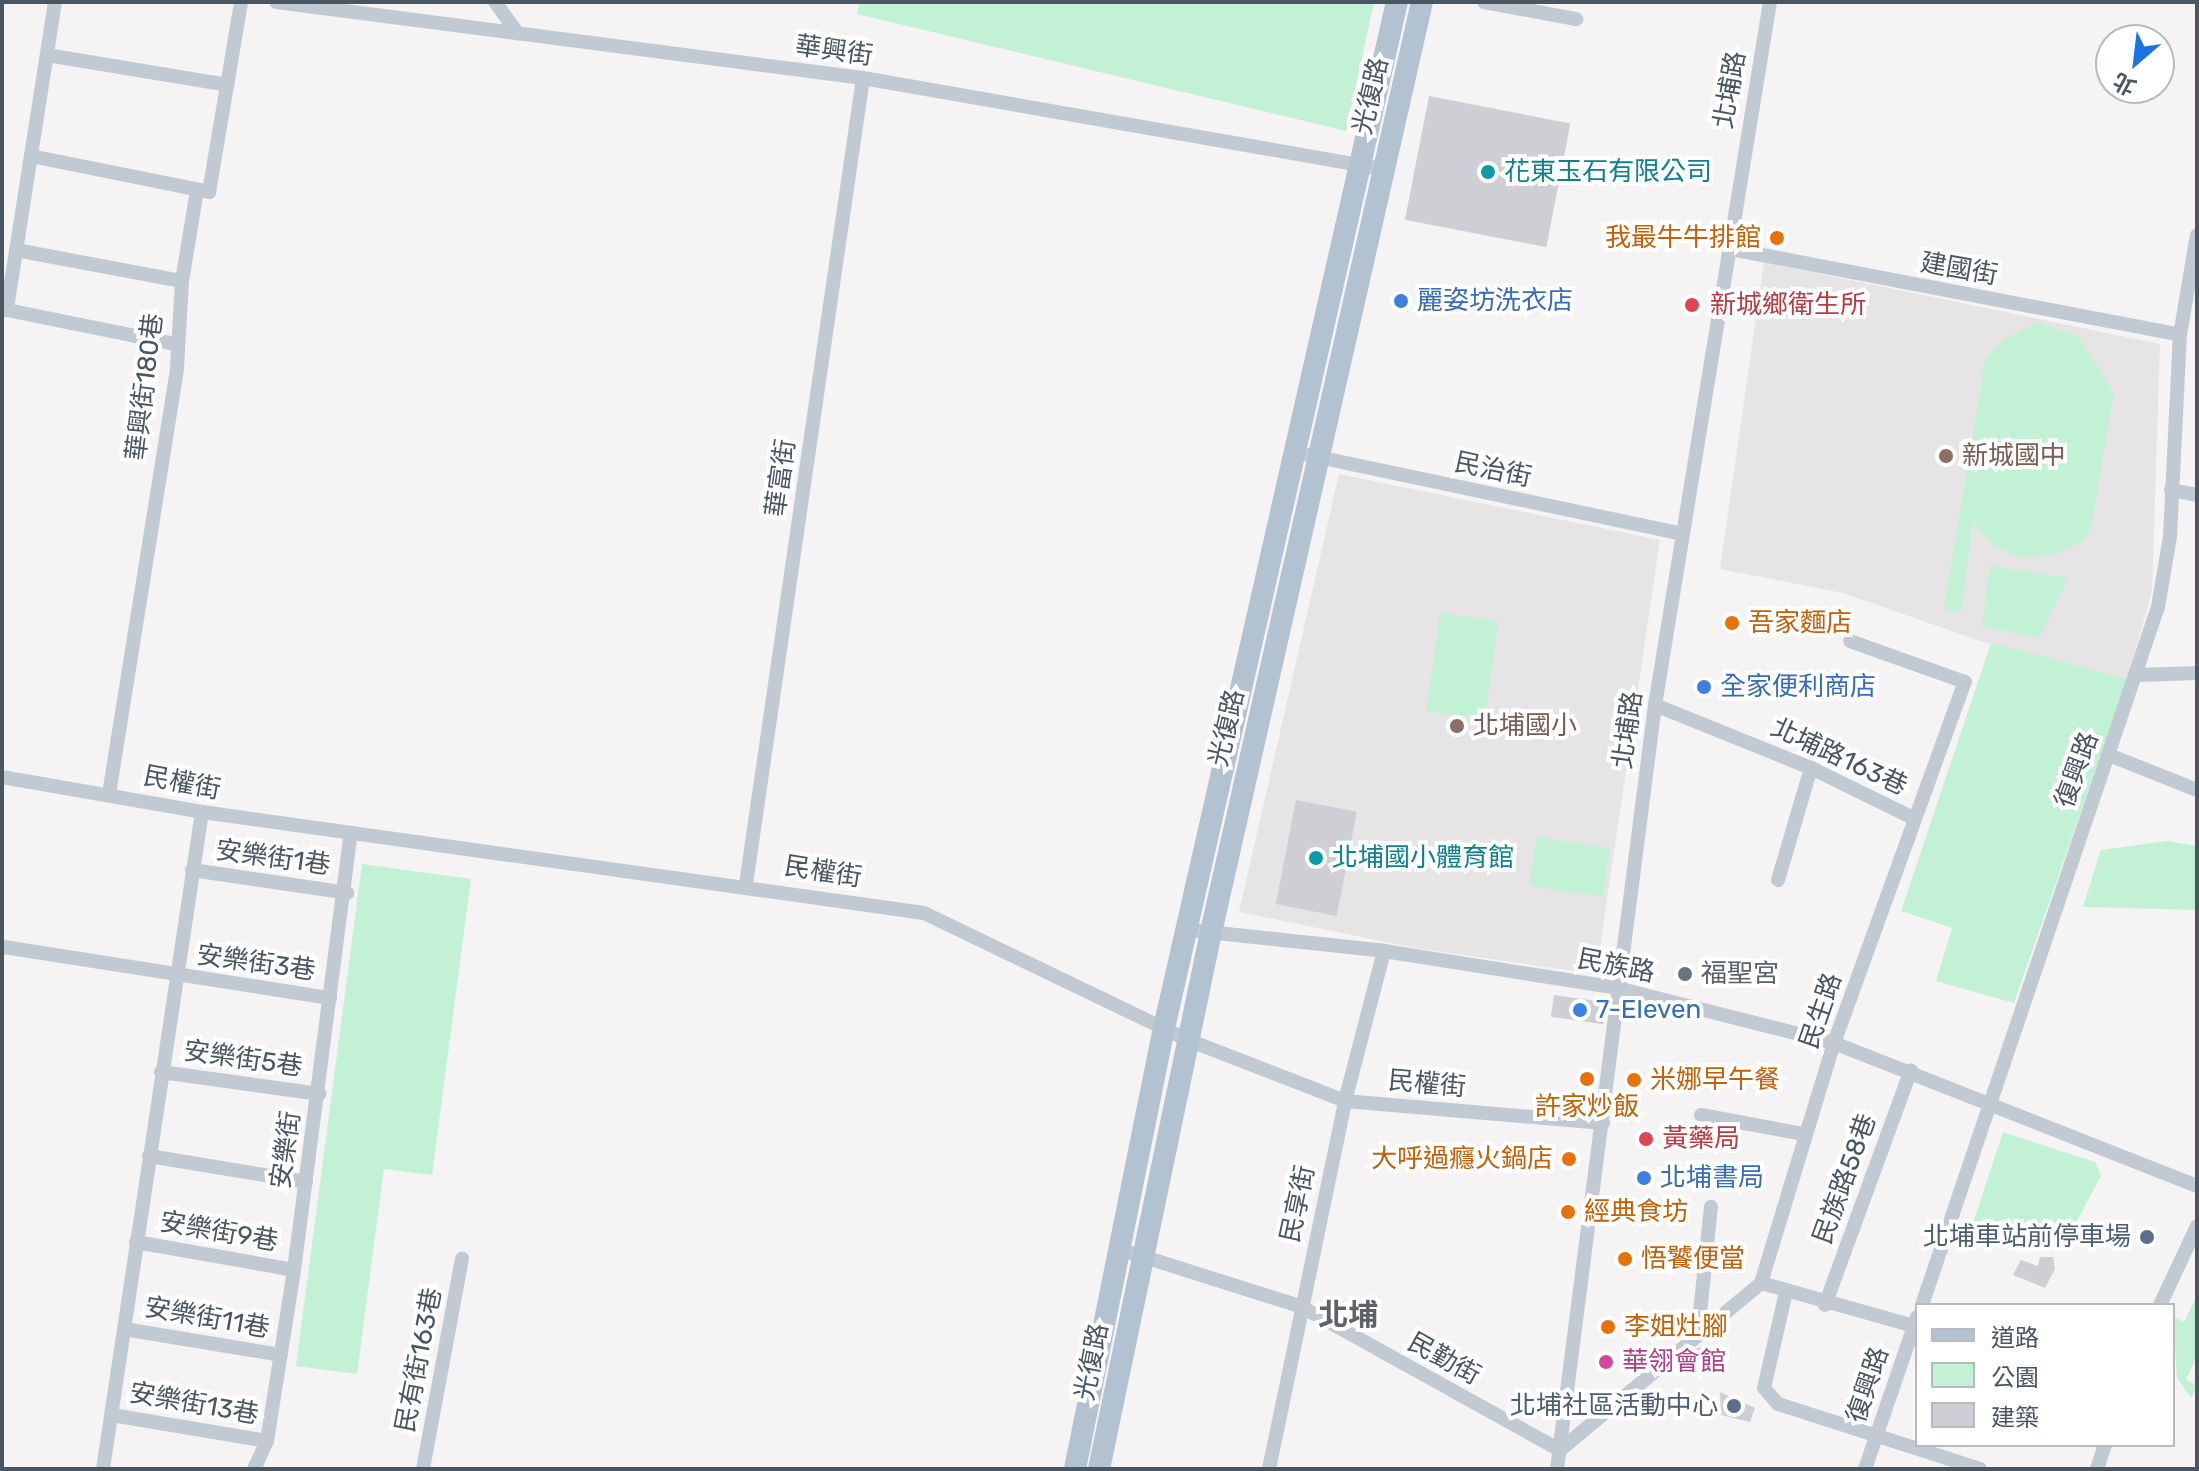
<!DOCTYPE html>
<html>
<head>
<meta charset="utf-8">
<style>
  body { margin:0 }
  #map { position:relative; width:2199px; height:1471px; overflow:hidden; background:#f5f3f3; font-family:Rubik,"Noto Sans TC",sans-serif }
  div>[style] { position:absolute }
  .education>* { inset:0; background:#e6e4e5 }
  .green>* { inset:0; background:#c3f1d5; transform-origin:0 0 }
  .building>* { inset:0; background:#cdcfd5; transform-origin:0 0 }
  .minor>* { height:14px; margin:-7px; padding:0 7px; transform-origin:7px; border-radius:7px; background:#c1cad2 }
  .primary>* { height:22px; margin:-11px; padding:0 11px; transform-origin:11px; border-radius:11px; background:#b3c2d1 }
  .dots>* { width:22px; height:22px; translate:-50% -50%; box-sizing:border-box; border:4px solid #fff; border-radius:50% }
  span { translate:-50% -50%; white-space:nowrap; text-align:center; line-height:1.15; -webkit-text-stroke:8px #fff; paint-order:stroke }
  .street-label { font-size:26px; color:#4a5661 }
  .culture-label { font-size:26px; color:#0d838f }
  .left { translate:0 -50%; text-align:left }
  .food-label { font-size:26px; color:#c56008 }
  .right { translate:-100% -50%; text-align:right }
  .shop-label { font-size:26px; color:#366cbe }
  .health-label { font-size:26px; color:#be3a42 }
  .education-label { font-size:26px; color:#785e54 }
  .worship-label { font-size:26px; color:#5b616d }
  .service-label { font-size:26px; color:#4e5e75 }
  .hotel-label { font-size:26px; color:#b23c85 }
  .quarter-label { font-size:30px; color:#5f6368; font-weight:700 }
  .frame { position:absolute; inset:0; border:4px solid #4a5661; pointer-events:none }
  .legend { position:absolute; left:1915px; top:1303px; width:260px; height:144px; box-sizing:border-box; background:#fff; border:2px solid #b7bbc0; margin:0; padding:10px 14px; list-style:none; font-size:24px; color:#4a5661 }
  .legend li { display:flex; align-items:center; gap:16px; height:40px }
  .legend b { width:40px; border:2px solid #b7bbc0 }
  .north { position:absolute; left:2095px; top:24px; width:80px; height:80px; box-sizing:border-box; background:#fff; border:2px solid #b7bbc0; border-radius:50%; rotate:208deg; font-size:22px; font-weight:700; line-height:32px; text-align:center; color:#4a5661 }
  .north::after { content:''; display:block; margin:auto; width:28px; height:36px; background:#1a73e8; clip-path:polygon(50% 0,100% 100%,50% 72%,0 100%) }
</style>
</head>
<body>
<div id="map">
  <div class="education">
    <div style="clip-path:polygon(1764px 262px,2160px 344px,2152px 592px,2127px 679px,1986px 643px,1843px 593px,1720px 569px)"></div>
    <div style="clip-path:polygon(1339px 474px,1660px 540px,1596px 974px,1415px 948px,1239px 912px)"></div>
  </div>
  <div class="green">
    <div style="clip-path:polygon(859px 2px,1374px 2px,1346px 131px,857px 14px)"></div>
    <div style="clip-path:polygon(2037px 323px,2078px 336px,2114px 393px,2091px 528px,2084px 540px,2057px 554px,2024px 558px,1994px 546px,1973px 523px,1961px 612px,1944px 609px,1985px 361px,2003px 340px)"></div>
    <div style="clip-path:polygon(1990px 566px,2068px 578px,2039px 638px,1982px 626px)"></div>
    <div style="left:1440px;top:613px;width:59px;height:99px;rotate:8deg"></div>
    <div style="clip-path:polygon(1991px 643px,2127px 679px,2014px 1003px,1936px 981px,1952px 928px,1901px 911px)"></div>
    <div style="left:1537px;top:837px;width:74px;height:49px;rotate:9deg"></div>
    <div style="clip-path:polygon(2167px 841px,2197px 846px,2197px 910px,2083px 907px,2101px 850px)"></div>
    <div style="clip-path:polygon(362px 864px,471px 879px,432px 1175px,384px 1169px,357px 1374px,296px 1366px)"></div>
    <div style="clip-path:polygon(2003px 1132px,2095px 1162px,2101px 1176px,2066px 1241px,1972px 1226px)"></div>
    <div style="clip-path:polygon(2197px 1295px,2197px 1356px,2186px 1380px,2197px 1385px,2191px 1398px,2177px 1378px,2173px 1317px,2184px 1322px)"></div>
  </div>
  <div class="building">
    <div style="left:1429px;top:96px;width:144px;height:126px;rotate:11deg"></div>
    <div style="left:1296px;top:800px;width:62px;height:106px;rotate:11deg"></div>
    <div style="left:1554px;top:995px;width:53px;height:22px;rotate:8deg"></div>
    <div style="clip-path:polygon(2040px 1257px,2053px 1257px,2055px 1269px,2045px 1288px,2013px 1275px,2021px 1260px,2038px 1266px)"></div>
    <div style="clip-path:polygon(1699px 1347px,1710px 1352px,1703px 1370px,1682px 1361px)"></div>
    <div style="clip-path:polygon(1720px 1392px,1755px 1408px,1750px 1422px,1721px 1415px)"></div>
  </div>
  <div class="minor">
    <div style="left:55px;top:2px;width:312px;rotate:98.9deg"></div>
    <div style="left:7px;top:310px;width:171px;rotate:11.4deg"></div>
    <div style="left:276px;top:2px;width:592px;rotate:7.38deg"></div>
    <div style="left:863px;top:78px;width:528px;rotate:9.93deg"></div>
    <div style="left:495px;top:2px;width:39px;rotate:54deg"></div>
    <div style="left:1484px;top:2px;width:94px;rotate:10.5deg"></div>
    <div style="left:47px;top:55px;width:183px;rotate:9.4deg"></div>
    <div style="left:31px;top:156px;width:182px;rotate:11.4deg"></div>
    <div style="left:209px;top:192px;width:193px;rotate:-80.4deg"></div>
    <div style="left:1731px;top:249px;width:457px;rotate:10.8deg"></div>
    <div style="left:16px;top:250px;width:169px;rotate:10.6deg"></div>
    <div style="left:1294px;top:452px;width:397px;rotate:11.9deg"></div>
    <div style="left:2171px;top:490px;width:26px;rotate:11deg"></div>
    <div style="left:2138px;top:675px;width:59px;rotate:-1.9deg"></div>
    <div style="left:1655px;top:705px;width:168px;rotate:22deg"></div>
    <div style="left:1811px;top:768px;width:114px;rotate:26.1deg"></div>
    <div style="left:2109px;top:755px;width:95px;rotate:21.7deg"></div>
    <div style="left:2px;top:777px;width:203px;rotate:9.9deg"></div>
    <div style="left:202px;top:812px;width:729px;rotate:7.96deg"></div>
    <div style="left:924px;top:913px;width:293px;rotate:25.7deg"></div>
    <div style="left:1188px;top:1040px;width:168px;rotate:21.2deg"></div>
    <div style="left:1345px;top:1101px;width:259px;rotate:4.9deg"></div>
    <div style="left:109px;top:794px;width:431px;rotate:-80.9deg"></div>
    <div style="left:177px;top:368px;width:87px;rotate:-86.7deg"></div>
    <div style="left:182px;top:281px;width:92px;rotate:-80.6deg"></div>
    <div style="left:192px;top:870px;width:157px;rotate:8.4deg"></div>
    <div style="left:1778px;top:880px;width:117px;rotate:-73.6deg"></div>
    <div style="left:746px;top:884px;width:814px;rotate:-81.74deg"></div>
    <div style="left:1189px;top:930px;width:196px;rotate:6.1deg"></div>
    <div style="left:1384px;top:951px;width:236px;rotate:9deg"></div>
    <div style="left:1617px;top:988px;width:224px;rotate:14.2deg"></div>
    <div style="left:1834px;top:1043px;width:390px;rotate:21.5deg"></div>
    <div style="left:4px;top:947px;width:330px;rotate:8.9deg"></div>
    <div style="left:161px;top:1072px;width:160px;rotate:7.9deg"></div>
    <div style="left:1701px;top:1115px;width:105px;rotate:10.5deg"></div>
    <div style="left:149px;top:1156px;width:159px;rotate:9.4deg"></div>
    <div style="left:136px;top:1242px;width:160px;rotate:10deg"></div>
    <div style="left:1122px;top:1250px;width:187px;rotate:17.5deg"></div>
    <div style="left:1300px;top:1306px;width:297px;rotate:29deg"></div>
    <div style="left:1560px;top:1450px;width:261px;rotate:-39.7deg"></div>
    <div style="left:1761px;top:1283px;width:251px;rotate:-73.1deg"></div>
    <div style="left:1834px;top:1043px;width:384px;rotate:-70.1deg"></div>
    <div style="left:1965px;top:682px;width:122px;rotate:-160.4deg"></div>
    <div style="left:1761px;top:1283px;width:159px;rotate:15.7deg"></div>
    <div style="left:1786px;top:1292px;width:98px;rotate:102.9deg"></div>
    <div style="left:1764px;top:1388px;width:21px;rotate:49deg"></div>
    <div style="left:1778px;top:1404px;width:212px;rotate:17.8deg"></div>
    <div style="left:1825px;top:1305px;width:250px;rotate:-69.9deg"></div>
    <div style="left:1922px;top:1305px;width:737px;rotate:-71.32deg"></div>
    <div style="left:2158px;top:607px;width:71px;rotate:-80.3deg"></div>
    <div style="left:2170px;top:537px;width:202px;rotate:-87.2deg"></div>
    <div style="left:2180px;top:335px;width:101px;rotate:-80.4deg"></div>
    <div style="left:2160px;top:1305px;width:87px;rotate:-64.9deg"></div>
    <div style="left:124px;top:1329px;width:159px;rotate:9.4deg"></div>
    <div style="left:1698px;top:1332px;width:126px;rotate:-84.1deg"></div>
    <div style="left:112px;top:1415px;width:157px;rotate:9.5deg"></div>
    <div style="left:103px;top:1469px;width:664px;rotate:-81.43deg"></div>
    <div style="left:254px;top:1469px;width:31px;rotate:-65deg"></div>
    <div style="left:267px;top:1441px;width:173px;rotate:-81deg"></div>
    <div style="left:294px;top:1270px;width:440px;rotate:-82.6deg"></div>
    <div style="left:423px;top:1469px;width:214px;rotate:-79.5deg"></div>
    <div style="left:1269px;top:1469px;width:376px;rotate:-78.3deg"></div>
    <div style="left:1345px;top:1101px;width:155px;rotate:-75.4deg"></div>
    <div style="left:1557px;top:1469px;width:770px;rotate:-82.69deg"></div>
    <div style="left:1655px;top:705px;width:712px;rotate:-80.71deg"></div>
    <div style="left:1865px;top:1469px;width:161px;rotate:-71.1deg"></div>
    <div style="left:2097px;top:1469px;width:25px;rotate:-72deg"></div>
  </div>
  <div class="primary">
    <div style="left:1075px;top:1469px;width:450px;rotate:-78.6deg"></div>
    <div style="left:1164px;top:1028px;width:1052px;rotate:-77.21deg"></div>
    <div style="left:1099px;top:1469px;width:549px;rotate:-78.22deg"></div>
    <div style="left:1211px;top:932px;width:954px;rotate:-77.22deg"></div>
  </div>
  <div class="dots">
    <div style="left:1488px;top:172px;background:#0f9aa8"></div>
    <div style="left:1777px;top:238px;background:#e8710a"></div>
    <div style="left:1401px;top:301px;background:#3f7fe0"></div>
    <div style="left:1692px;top:305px;background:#e0444e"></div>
    <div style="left:1946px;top:456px;background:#8d6e63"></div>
    <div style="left:1732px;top:623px;background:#e8710a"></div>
    <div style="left:1704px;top:687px;background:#3f7fe0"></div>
    <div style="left:1457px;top:726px;background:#8d6e63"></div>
    <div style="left:1316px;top:858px;background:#0f9aa8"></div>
    <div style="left:1685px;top:974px;background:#6b7280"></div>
    <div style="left:1580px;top:1010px;background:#3f7fe0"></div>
    <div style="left:1587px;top:1079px;background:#e8710a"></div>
    <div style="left:1634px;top:1080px;background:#e8710a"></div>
    <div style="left:1646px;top:1139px;background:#e0444e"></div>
    <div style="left:1569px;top:1159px;background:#e8710a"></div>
    <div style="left:1644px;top:1178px;background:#3f7fe0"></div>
    <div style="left:1568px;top:1212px;background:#e8710a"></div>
    <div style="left:2147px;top:1237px;background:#5c6f8a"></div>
    <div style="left:1625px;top:1259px;background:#e8710a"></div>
    <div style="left:1608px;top:1327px;background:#e8710a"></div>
    <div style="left:1606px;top:1362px;background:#d1479c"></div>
    <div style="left:1734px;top:1406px;background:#5c6f8a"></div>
  </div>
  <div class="street-label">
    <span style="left:834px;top:51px;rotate:8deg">華興街</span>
    <span style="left:1730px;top:90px;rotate:-80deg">北埔路</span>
    <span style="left:1371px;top:96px;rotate:-77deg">光復路</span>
    <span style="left:1959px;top:269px;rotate:10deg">建國街</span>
    <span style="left:145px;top:387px;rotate:-83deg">華興街180巷</span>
    <span style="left:1493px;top:470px;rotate:12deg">民治街</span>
    <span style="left:781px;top:478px;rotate:-82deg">華富街</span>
    <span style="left:1227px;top:728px;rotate:-77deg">光復路</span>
    <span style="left:1628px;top:730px;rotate:-82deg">北埔路</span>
    <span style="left:1839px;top:757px;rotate:25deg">北埔路163巷</span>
    <span style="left:2077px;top:770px;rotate:-70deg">復興路</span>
    <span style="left:182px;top:783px;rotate:11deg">民權街</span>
    <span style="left:273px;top:858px;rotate:8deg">安樂街1巷</span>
    <span style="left:823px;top:872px;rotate:9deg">民權街</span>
    <span style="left:256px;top:963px;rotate:8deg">安樂街3巷</span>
    <span style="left:1616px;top:966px;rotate:11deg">民族路</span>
    <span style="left:1821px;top:1011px;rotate:-71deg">民生路</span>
    <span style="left:243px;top:1059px;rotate:8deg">安樂街5巷</span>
    <span style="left:1427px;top:1084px;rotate:5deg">民權街</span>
    <span style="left:286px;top:1150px;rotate:-82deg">安樂街</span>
    <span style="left:1845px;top:1179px;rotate:-70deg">民族路58巷</span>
    <span style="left:1298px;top:1204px;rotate:-78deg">民享街</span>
    <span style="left:219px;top:1232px;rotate:10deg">安樂街9巷</span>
    <span style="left:207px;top:1318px;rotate:10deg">安樂街11巷</span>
    <span style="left:1444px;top:1359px;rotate:29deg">民勤街</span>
    <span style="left:419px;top:1360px;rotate:-79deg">民有街163巷</span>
    <span style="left:1092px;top:1362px;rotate:-79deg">光復路</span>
    <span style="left:1868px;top:1385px;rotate:-71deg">復興路</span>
    <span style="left:194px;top:1404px;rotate:10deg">安樂街13巷</span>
  </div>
  <div class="culture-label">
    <span class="left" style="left:1504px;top:172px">花東玉石有限公司</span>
    <span class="left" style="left:1332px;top:858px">北埔國小體育館</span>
  </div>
  <div class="food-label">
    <span class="right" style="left:1761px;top:238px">我最牛牛排館</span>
    <span class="left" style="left:1748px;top:623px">吾家麵店</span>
    <span class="left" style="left:1650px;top:1080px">米娜早午餐</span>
    <span style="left:1587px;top:1107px">許家炒飯</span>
    <span class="right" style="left:1553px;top:1159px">大呼過癮火鍋店</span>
    <span class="left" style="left:1584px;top:1212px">經典食坊</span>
    <span class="left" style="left:1641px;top:1259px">悟饕便當</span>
    <span class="left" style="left:1624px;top:1327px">李姐灶腳</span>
  </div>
  <div class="shop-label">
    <span class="left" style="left:1417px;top:301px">麗姿坊洗衣店</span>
    <span class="left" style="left:1720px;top:687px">全家便利商店</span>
    <span class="left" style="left:1596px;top:1010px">7-Eleven</span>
    <span class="left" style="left:1660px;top:1178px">北埔書局</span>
  </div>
  <div class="health-label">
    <span class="left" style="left:1710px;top:305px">新城鄉衛生所</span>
    <span class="left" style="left:1662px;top:1139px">黃藥局</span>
  </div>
  <div class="education-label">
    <span class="left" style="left:1962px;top:456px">新城國中</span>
    <span class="left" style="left:1473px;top:726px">北埔國小</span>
  </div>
  <div class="worship-label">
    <span class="left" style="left:1701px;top:974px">福聖宮</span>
  </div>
  <div class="service-label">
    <span class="right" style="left:2131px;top:1237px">北埔車站前停車場</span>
    <span class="right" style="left:1718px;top:1406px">北埔社區活動中心</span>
  </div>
  <div class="hotel-label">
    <span class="left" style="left:1622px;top:1362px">華翎會館</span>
  </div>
  <div class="quarter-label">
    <span style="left:1348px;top:1315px">北埔</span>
  </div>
  <div class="frame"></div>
  <ul class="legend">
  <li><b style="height:10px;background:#b3c2d1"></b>道路</li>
  <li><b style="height:22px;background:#c3f1d5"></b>公園</li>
  <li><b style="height:22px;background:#cdcfd5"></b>建築</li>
  </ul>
  <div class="north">北</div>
</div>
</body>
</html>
